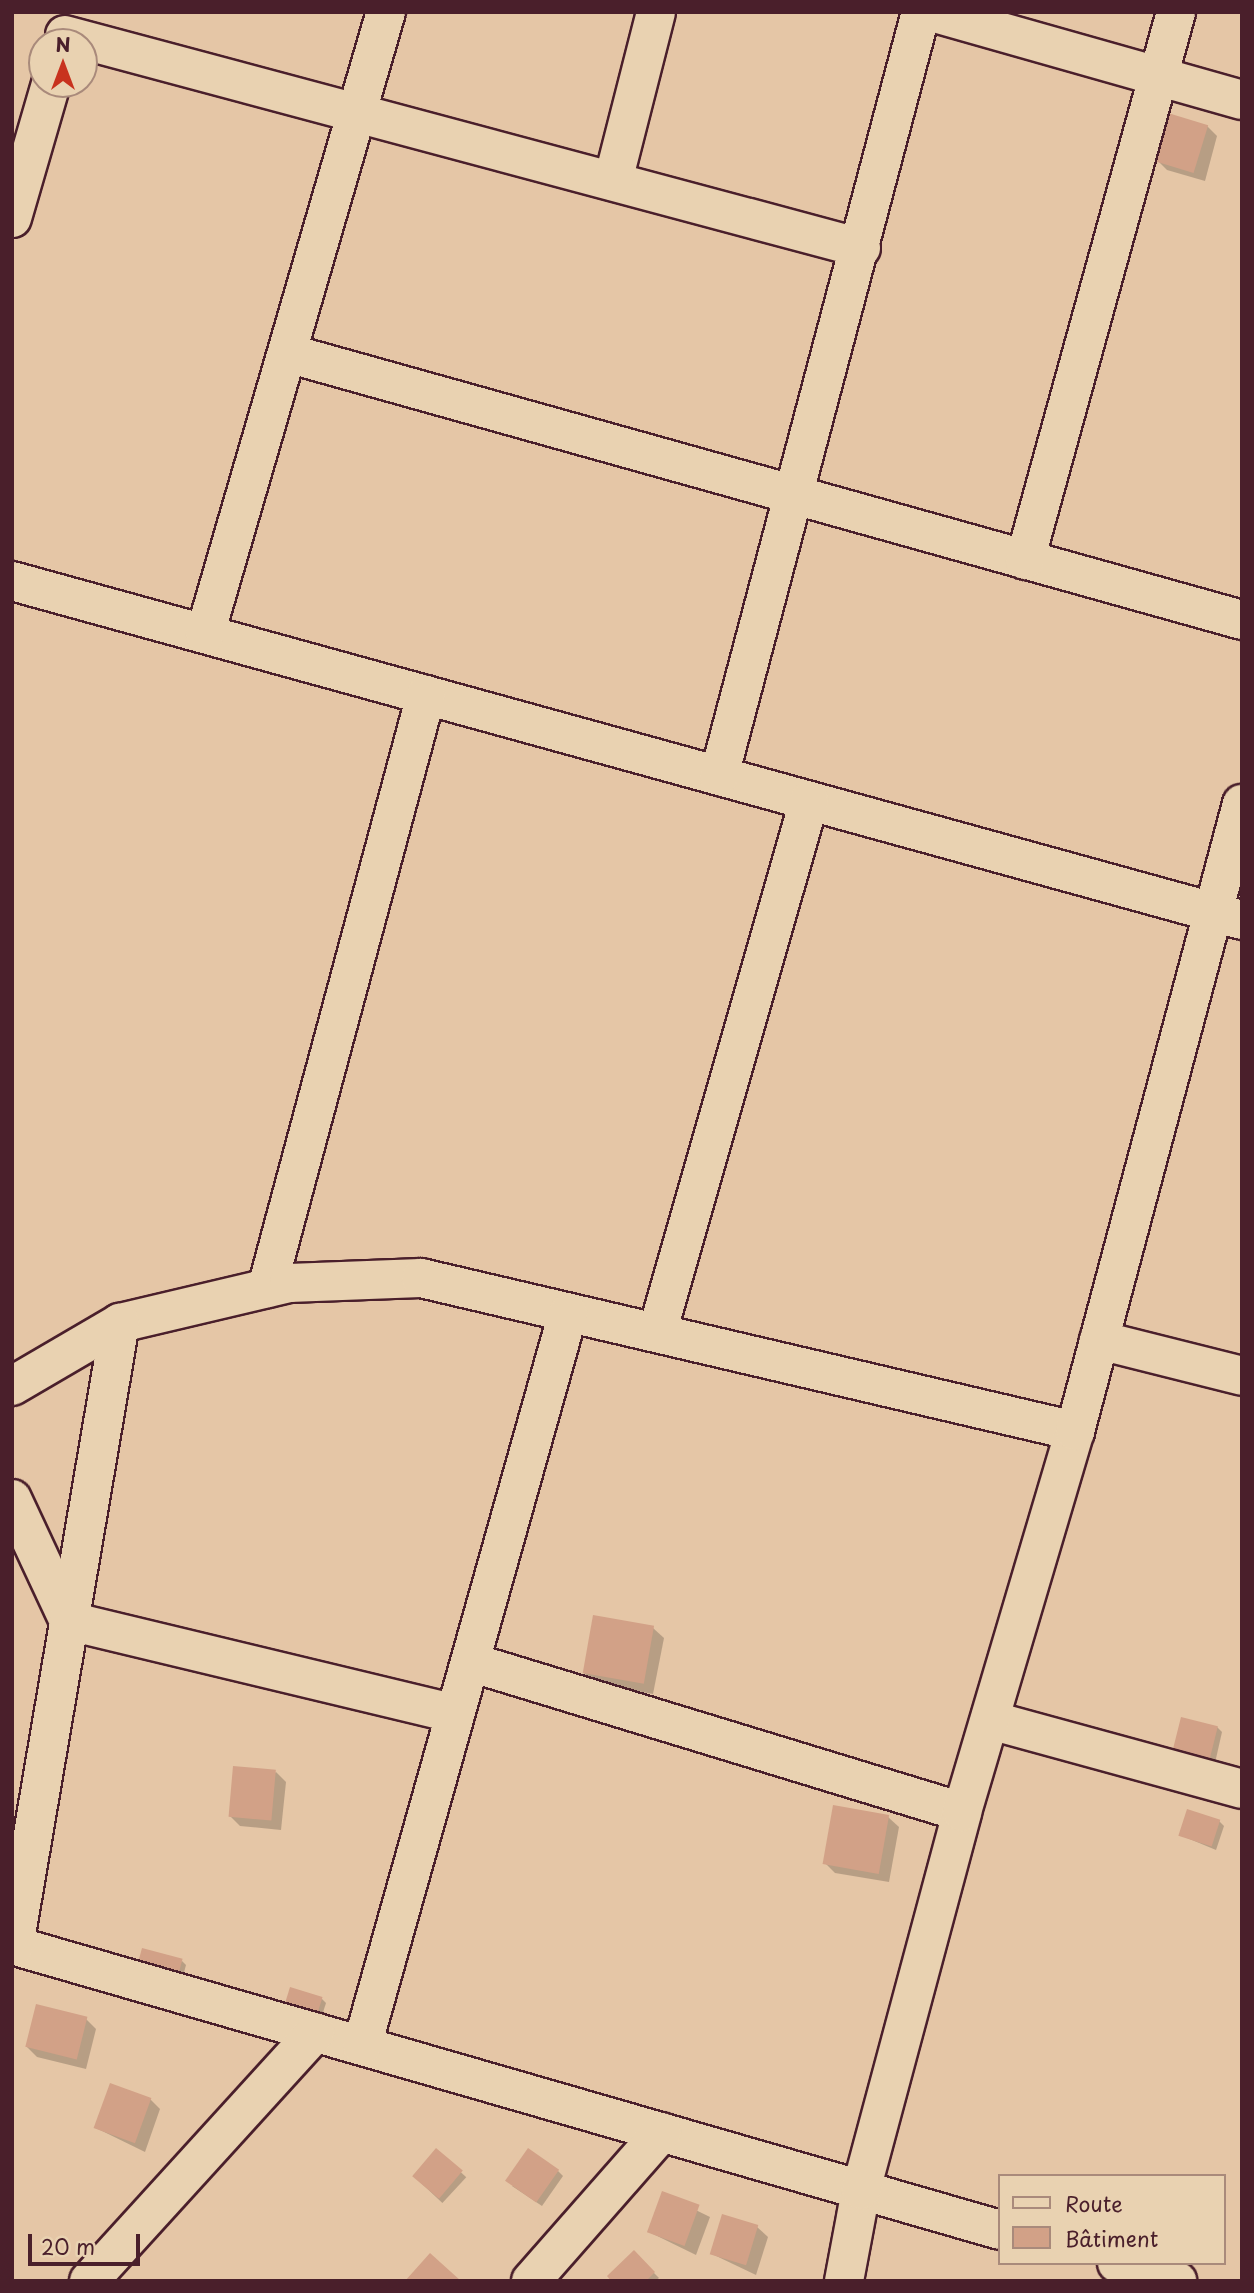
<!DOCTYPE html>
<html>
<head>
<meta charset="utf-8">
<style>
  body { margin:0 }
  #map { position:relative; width:1254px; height:2293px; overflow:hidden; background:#e5c6a6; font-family:"Playpen Sans",sans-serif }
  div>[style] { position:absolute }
  .shadow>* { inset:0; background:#0003; transform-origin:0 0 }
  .building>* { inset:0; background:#d2a187; transform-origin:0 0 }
  .roads { filter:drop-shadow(2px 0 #4a1f2b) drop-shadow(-2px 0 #4a1f2b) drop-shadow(0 2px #4a1f2b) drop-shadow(0 -2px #4a1f2b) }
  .minor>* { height:38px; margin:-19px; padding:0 19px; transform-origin:19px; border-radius:19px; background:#e9d2b1 }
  span { translate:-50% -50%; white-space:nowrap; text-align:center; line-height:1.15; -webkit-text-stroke:7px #e9d2b1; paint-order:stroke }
  .frame { position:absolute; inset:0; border:14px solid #4a1f2b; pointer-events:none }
  .legend { position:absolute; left:998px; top:2174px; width:228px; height:91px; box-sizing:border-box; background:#e9d2b1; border:2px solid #a98a7b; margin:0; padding:9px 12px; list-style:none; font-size:21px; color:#4a1f2b }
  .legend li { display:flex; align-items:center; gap:14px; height:35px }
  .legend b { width:35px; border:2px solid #a98a7b }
  .north { position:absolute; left:28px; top:28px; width:70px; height:70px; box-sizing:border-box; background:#e9d2b1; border:2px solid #a98a7b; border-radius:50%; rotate:0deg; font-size:19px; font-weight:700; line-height:28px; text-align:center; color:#4a1f2b }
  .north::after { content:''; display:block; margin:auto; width:24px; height:32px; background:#c8321e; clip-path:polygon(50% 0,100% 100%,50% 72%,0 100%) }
  .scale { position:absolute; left:28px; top:2234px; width:112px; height:32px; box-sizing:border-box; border:4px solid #4a1f2b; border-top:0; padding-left:9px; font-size:21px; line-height:24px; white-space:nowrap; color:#4a1f2b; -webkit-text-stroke:5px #e9d2b1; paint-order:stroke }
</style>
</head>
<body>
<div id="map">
  <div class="shadow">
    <div style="clip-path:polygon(1207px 126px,1217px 136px,1205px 181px,1167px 170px,1157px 160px)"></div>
    <div style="clip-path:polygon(653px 1628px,664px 1638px,653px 1694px,594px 1683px,584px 1673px)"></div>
    <div style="clip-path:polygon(1217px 1727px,1222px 1732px,1215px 1763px,1180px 1756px)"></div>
    <div style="clip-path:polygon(276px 1772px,286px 1782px,281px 1830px,240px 1826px,230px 1816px)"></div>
    <div style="clip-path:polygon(888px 1817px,899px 1827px,889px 1882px,835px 1873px,825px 1863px)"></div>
    <div style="clip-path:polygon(1219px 1821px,1224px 1826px,1216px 1850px,1180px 1835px)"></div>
    <div style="clip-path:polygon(182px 1961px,186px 1965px,178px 1995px,135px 1979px)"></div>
    <div style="clip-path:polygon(321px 1998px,326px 2003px,316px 2034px,285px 2025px)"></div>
    <div style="clip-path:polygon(86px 2019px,96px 2029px,86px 2069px,37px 2057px,27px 2047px)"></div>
    <div style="clip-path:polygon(150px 2099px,160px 2109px,145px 2152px,96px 2128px)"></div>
    <div style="left:437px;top:2150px;width:40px;height:35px;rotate:43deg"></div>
    <div style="clip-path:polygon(558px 2171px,563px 2176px,542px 2206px,512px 2186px)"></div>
    <div style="clip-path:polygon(663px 2194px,710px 2217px,696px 2255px,649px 2232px)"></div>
    <div style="clip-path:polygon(757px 2227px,768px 2237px,756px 2275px,712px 2254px)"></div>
    <div style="clip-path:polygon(634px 2253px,659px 2278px,655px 2281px,614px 2281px)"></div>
  </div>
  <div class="building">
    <div style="left:1168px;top:113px;width:42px;height:50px;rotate:17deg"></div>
    <div style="left:593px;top:1615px;width:62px;height:59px;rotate:10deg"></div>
    <div style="left:1181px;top:1717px;width:38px;height:36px;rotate:14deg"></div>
    <div style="left:233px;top:1766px;width:43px;height:51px;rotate:5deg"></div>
    <div style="left:833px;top:1805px;width:57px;height:60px;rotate:10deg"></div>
    <div style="left:1187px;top:1809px;width:35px;height:28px;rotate:18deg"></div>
    <div style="left:142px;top:1948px;width:42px;height:32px;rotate:15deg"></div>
    <div style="left:290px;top:1987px;width:34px;height:35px;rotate:17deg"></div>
    <div style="left:36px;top:2004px;width:53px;height:44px;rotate:14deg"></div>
    <div style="left:110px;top:2083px;width:44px;height:48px;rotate:20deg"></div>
    <div style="left:436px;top:2148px;width:35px;height:37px;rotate:40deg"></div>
    <div style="left:528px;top:2148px;width:38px;height:40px;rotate:35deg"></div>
    <div style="left:662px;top:2191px;width:40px;height:44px;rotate:20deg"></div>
    <div style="left:722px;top:2214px;width:38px;height:42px;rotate:17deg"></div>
    <div style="clip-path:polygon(634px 2250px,655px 2272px,646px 2281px,611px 2281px,607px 2276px)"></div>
    <div style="clip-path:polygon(430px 2253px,461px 2281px,405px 2281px)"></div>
  </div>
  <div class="roads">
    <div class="minor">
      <div style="left:931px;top:12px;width:323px;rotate:15.8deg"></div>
      <div style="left:65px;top:35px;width:824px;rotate:14.98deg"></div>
      <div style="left:613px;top:181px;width:174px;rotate:-75.7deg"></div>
      <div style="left:12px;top:218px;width:140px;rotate:-73.8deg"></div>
      <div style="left:287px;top:353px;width:992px;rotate:15.62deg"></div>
      <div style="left:1025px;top:560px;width:568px;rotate:-74.59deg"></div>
      <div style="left:12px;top:581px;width:1276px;rotate:15.41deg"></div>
      <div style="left:205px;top:634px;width:648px;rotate:-73.78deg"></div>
      <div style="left:719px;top:776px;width:790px;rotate:-75.19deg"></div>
      <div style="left:267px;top:1288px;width:614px;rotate:-74.99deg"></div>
      <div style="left:657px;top:1333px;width:553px;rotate:-74.05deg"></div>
      <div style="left:1099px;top:1340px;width:147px;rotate:14.1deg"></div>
      <div style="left:12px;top:1386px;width:125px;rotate:-30.3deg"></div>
      <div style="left:120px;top:1323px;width:174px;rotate:-13.3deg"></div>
      <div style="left:289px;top:1283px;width:132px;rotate:-2.2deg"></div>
      <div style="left:421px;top:1278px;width:672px;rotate:13.17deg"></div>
      <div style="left:12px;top:1499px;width:135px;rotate:65deg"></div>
      <div style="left:69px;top:1621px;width:397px;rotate:13.5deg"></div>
      <div style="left:470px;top:1662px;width:514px;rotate:16.96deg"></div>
      <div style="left:990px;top:1720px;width:261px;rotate:15.3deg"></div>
      <div style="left:12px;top:1945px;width:1028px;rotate:16.09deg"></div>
      <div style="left:14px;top:1946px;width:632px;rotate:-80.34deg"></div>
      <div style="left:362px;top:2046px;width:761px;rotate:-74.3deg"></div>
      <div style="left:1117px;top:2263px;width:63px;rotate:16.7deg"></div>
      <div style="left:89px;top:2281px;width:336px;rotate:-47.7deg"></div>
      <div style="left:531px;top:2281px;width:198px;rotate:-48.7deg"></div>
      <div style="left:844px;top:2281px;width:93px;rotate:-79.4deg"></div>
      <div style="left:861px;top:2190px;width:391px;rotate:-75deg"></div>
      <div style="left:962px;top:1812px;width:397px;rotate:-73.5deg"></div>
      <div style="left:1075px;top:1431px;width:649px;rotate:-75.09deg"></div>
    </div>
  </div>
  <div class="frame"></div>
  <ul class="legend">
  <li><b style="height:9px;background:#e9d2b1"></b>Route</li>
  <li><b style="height:19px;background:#d2a187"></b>Bâtiment</li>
  </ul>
  <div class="north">N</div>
  <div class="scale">20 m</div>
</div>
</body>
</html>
